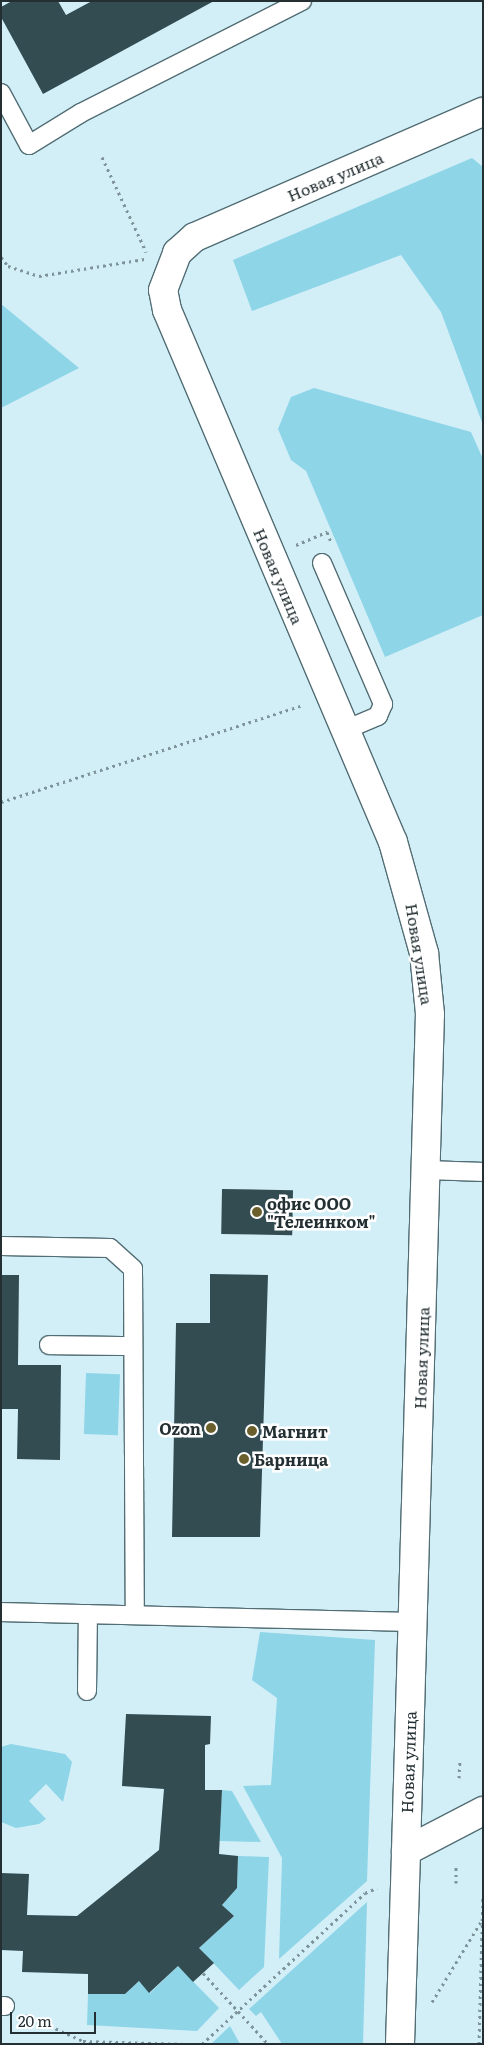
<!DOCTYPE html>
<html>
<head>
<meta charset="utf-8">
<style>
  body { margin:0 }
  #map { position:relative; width:484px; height:2045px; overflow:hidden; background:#d2eff8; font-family:Literata,serif }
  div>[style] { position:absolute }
  .green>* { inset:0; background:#8ed5e8; transform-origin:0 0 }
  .building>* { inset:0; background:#324c52; transform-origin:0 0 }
  .path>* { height:3px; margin-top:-1.5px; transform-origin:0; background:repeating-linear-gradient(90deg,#7f949a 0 2.5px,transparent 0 6.5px) }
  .roads { filter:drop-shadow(1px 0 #526d74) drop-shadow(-1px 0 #526d74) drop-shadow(0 1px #526d74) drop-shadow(0 -1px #526d74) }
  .lane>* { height:18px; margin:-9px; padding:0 9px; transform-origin:9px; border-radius:9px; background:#fff }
  .street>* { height:28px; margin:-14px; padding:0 14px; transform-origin:14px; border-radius:14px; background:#fff }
  .secondary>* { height:28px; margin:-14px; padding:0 14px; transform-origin:14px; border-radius:14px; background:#fff }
  .dots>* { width:14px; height:14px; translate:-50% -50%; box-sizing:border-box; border:2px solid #fff; border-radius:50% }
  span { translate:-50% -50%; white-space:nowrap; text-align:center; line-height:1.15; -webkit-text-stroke:5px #fff; paint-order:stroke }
  .street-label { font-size:16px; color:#232f32 }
  .poi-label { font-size:16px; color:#232f32; font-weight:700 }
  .left { translate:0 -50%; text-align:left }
  .right { translate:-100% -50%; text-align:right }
  .frame { position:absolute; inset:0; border:2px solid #232f32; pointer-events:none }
  .scale { position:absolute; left:10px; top:2012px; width:86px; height:22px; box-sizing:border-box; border:2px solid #232f32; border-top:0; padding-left:6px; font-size:15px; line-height:18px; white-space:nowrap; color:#232f32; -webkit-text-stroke:4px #fff; paint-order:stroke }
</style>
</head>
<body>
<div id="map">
  <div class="green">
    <div style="clip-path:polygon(472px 158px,483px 167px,483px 425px,441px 312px,401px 255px,252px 311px,233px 260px)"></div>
    <div style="clip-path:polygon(1px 304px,79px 368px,1px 408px)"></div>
    <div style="clip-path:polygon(314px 388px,471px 432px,483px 459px,483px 615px,385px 657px,306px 471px,291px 460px,278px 429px,291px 397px)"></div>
    <div style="left:86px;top:1373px;width:34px;height:61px;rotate:2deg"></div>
    <div style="clip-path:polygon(260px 1632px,375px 1640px,367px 1881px,279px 1959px,282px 1858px,243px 1786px,271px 1785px,277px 1698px,252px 1680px)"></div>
    <div style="clip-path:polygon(11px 1744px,65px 1754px,72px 1762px,63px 1802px,46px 1784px,29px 1801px,46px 1819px,39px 1824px,16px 1828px,1px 1822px,1px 1747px)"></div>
    <div style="clip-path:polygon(222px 1790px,232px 1791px,261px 1842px,219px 1841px)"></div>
    <div style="clip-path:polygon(238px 1856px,269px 1857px,264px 1967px,239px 1990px,199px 1948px,234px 1916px,222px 1905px,237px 1887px)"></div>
    <div style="clip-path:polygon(367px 1902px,363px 2044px,282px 2044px,261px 2012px,256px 2016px,249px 2009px)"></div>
    <div style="clip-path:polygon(178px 1966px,219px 2008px,197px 2031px,87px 2025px,88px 1994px,125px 1994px,139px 1981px,150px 1993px)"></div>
    <div style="clip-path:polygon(230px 2026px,240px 2044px,211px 2044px)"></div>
  </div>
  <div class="building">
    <div style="clip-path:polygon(12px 1px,58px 1px,66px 15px,92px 1px,214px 1px,43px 94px,1px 17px,1px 7px)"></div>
    <div style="left:222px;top:1189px;width:71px;height:45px;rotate:1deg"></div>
    <div style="clip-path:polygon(210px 1274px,268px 1275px,260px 1537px,172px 1537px,176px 1323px,210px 1323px)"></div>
    <div style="clip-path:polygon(1px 1275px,19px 1275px,18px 1365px,61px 1365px,60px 1460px,17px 1459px,18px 1409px,1px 1409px)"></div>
    <div style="clip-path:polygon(126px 1714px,211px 1716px,210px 1744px,205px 1745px,205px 1790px,222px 1790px,219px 1854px,238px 1856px,237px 1888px,222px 1905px,234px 1916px,199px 1948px,214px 1963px,193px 1982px,178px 1966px,149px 1993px,139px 1981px,125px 1994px,88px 1994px,88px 1974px,22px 1972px,23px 1951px,1px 1950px,1px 1873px,29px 1874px,27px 1915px,77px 1916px,159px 1850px,164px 1789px,122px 1786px)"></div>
  </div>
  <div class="path">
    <div style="left:102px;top:157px;width:105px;rotate:65.1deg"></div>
    <div style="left:1px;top:257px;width:11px;rotate:52deg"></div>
    <div style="left:8px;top:266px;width:33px;rotate:18deg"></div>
    <div style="left:39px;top:276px;width:107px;rotate:-9.1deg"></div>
    <div style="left:296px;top:545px;width:34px;rotate:-23deg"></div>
    <div style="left:327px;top:532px;width:11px;rotate:68deg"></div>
    <div style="left:1px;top:802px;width:317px;rotate:-17.8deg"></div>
    <div style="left:459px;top:1778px;width:19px;rotate:-87deg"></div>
    <div style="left:456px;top:1883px;width:17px;rotate:-90deg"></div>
    <div style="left:203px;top:1973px;width:96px;rotate:47.5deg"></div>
    <div style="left:432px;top:2002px;width:96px;rotate:-58.6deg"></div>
    <div style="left:26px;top:2015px;width:63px;rotate:24.5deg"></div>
    <div style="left:83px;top:2041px;width:102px;rotate:1.7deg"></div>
    <div style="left:202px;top:2044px;width:222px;rotate:-42.8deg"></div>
    <div style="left:365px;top:1893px;width:13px;rotate:-23deg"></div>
    <div style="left:479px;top:2044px;width:149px;rotate:-88.5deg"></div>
  </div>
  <div class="roads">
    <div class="lane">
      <div style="left:1px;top:93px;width:59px;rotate:61.7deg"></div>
      <div style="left:29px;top:145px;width:61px;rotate:-31.6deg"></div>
      <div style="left:81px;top:113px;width:248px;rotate:-26.9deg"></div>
      <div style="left:322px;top:563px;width:154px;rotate:66.6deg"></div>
      <div style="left:383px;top:704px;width:13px;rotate:113deg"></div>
      <div style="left:378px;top:716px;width:36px;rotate:157deg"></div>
      <div style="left:427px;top:1170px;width:56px;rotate:2deg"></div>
      <div style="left:1px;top:1246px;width:109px;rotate:1.1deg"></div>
      <div style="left:110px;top:1248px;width:31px;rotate:42deg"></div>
      <div style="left:133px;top:1269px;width:346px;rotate:89.7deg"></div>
      <div style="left:49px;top:1345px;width:84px;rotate:0.7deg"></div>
      <div style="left:1px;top:1612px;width:412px;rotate:1.4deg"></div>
      <div style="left:87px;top:1691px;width:77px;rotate:-89.3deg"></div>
      <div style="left:1px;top:2006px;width:4px"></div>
    </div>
    <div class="street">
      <div style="left:406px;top:1851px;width:837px;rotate:-88.36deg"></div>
      <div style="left:430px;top:1014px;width:61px;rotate:-95.6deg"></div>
      <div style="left:424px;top:953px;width:115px;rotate:-105.6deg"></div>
      <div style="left:393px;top:842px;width:578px;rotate:-113.02deg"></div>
      <div style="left:167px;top:310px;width:20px;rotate:-101deg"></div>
      <div style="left:163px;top:290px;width:40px;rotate:-69deg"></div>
      <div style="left:177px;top:253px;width:24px;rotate:-42deg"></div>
      <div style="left:195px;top:237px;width:314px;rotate:-23.5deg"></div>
    </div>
    <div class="secondary">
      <div style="left:400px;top:2044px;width:193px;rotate:-88.2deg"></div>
      <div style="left:406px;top:1851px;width:87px;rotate:-27.5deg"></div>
    </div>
  </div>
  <div class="dots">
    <div style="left:257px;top:1212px;background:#6b5f2b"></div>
    <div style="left:211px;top:1428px;background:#6b5f2b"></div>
    <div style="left:252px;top:1431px;background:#6b5f2b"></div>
    <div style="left:244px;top:1459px;background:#6b5f2b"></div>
  </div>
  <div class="street-label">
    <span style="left:335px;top:176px;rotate:-23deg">Новая улица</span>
    <span style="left:279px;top:576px;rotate:67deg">Новая улица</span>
    <span style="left:420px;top:954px;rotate:81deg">Новая улица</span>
    <span style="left:421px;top:1358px;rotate:-88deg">Новая улица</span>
    <span style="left:408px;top:1762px;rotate:-88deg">Новая улица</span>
  </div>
  <div class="poi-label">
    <span class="left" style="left:267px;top:1212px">офис ООО<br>"Телеинком"</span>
    <span class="right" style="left:201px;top:1428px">Ozon</span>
    <span class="left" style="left:262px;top:1431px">Магнит</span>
    <span class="left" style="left:254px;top:1459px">Барница</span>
  </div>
  <div class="frame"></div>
  <div class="scale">20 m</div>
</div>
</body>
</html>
